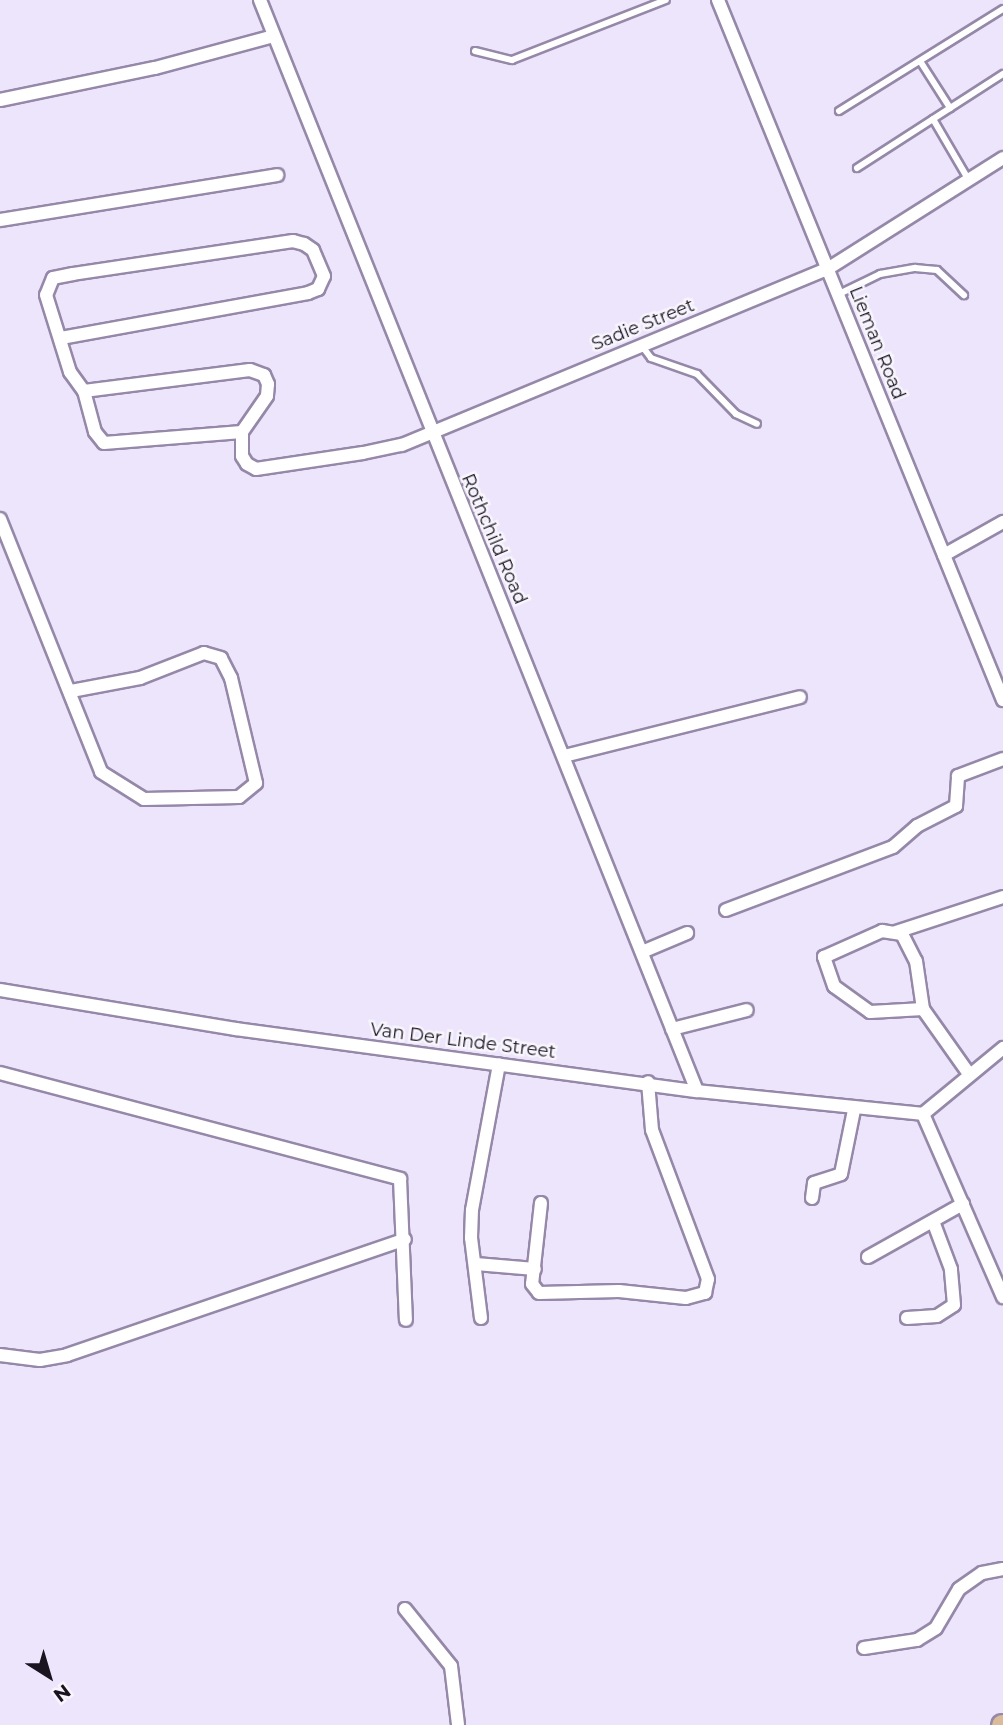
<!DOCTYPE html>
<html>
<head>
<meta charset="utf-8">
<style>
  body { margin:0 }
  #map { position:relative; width:1003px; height:1725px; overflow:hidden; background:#ede5fb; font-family:Montserrat,sans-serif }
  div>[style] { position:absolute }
  .roads { filter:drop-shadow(2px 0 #9588a8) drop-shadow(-2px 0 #9588a8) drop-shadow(0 2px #9588a8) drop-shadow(0 -2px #9588a8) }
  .lane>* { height:6px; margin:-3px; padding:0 3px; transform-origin:3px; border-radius:3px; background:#fff }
  .street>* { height:12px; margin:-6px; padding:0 6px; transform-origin:6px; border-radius:6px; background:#fff }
  .primary>* { height:21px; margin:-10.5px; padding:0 10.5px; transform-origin:10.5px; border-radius:10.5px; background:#dcbb9b }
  span { translate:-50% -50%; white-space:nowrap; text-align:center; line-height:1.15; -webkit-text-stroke:5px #f8f5fd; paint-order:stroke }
  .street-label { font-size:18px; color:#191420 }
  .north { position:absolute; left:14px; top:1641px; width:70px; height:70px; -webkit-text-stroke:5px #f8f5fd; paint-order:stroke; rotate:143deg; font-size:19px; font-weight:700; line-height:28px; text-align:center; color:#191420 }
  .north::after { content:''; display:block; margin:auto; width:24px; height:32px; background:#191420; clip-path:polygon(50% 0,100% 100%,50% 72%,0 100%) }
</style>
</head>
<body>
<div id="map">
  <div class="roads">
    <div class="lane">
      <div style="left:475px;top:51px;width:38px;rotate:14deg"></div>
      <div style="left:512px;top:60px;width:165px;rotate:-21.3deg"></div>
      <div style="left:920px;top:61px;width:56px;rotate:57.4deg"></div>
      <div style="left:839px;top:111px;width:193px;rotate:-31.9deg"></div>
      <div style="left:933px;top:119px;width:69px;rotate:59.7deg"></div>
      <div style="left:857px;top:168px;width:174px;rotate:-32.8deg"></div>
      <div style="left:839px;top:294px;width:46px;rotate:-26deg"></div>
      <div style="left:880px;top:274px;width:36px;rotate:-10deg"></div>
      <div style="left:915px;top:268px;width:22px;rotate:5deg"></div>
      <div style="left:937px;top:270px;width:37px;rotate:43deg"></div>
      <div style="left:642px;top:346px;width:15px;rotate:53deg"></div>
      <div style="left:651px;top:358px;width:49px;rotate:19.2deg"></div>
      <div style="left:697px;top:374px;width:56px;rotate:45.7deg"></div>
      <div style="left:736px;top:414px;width:23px;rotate:25deg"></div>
    </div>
    <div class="street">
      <div style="left:260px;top:0;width:1175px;rotate:68.17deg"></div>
      <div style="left:718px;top:0;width:756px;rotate:67.85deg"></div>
      <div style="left:0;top:100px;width:158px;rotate:-11.7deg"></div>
      <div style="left:155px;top:68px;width:123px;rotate:-15.1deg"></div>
      <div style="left:0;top:220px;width:281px;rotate:-9.2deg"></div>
      <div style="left:61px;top:338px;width:251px;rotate:-10.3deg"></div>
      <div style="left:308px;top:293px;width:11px;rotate:-22deg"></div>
      <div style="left:318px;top:289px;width:14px;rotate:-65deg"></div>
      <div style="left:324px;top:276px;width:28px;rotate:-113deg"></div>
      <div style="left:313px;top:250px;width:11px;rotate:-146deg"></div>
      <div style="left:304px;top:244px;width:11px;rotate:-165deg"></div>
      <div style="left:293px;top:241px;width:222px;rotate:171.5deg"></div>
      <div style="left:73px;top:274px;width:20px;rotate:169deg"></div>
      <div style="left:53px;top:278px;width:18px;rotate:112deg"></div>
      <div style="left:46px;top:295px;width:81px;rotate:72.7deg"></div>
      <div style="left:70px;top:372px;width:24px;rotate:54deg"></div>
      <div style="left:84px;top:391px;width:167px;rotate:-7.2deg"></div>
      <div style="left:250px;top:370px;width:15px;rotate:20deg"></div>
      <div style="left:264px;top:375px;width:10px;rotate:66deg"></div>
      <div style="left:268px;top:384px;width:12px;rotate:95deg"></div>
      <div style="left:267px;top:396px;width:44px;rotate:124.8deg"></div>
      <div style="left:242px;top:432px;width:24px;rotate:90deg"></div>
      <div style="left:242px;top:456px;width:9px;rotate:58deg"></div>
      <div style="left:247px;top:464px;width:10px;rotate:29deg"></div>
      <div style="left:256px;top:469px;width:108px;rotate:-8.5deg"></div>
      <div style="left:363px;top:453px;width:40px;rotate:-12deg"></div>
      <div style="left:402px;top:445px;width:462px;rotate:-22.5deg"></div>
      <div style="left:829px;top:268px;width:206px;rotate:-32.3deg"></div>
      <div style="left:84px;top:391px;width:42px;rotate:75deg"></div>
      <div style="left:95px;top:432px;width:14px;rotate:51deg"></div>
      <div style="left:104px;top:443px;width:138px;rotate:-4.6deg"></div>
      <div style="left:0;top:519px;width:272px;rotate:68.2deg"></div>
      <div style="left:101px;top:772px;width:51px;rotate:32.1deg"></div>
      <div style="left:144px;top:799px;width:95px;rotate:-1.2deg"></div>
      <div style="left:239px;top:797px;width:22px;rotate:-39deg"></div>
      <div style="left:256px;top:783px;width:108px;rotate:-103.4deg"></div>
      <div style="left:231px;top:678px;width:22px;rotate:-117deg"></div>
      <div style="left:221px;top:658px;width:18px;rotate:-164deg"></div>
      <div style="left:204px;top:653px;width:69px;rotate:158.7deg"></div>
      <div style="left:140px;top:678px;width:70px;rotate:169.3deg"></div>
      <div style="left:944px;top:555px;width:68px;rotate:-29.2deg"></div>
      <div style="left:564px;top:756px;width:243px;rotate:-14deg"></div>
      <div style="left:726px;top:910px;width:178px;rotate:-20.7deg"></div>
      <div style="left:893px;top:847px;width:32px;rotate:-41deg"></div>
      <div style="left:917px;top:826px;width:44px;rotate:-27.1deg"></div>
      <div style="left:956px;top:806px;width:30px;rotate:-86deg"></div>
      <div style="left:958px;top:776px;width:48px;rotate:-20.7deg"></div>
      <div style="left:896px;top:932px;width:113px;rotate:-18.1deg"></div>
      <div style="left:642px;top:952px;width:49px;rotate:-22.9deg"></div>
      <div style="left:0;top:990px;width:239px;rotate:9.4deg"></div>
      <div style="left:236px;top:1029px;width:465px;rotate:7.7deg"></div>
      <div style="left:697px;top:1091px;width:227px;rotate:5.8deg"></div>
      <div style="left:923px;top:1114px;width:200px;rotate:66.4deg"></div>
      <div style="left:923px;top:1009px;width:53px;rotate:176.8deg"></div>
      <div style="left:870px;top:1012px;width:44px;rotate:-144.2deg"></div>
      <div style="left:834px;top:986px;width:31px;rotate:-109deg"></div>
      <div style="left:824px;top:957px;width:64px;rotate:-24.1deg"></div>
      <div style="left:882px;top:931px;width:20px;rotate:9deg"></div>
      <div style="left:902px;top:934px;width:30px;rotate:63deg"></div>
      <div style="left:916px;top:961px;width:49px;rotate:81.7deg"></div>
      <div style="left:923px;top:1009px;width:80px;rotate:54.7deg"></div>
      <div style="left:672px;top:1029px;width:77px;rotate:-14.2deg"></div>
      <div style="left:0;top:1073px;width:414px;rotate:14.8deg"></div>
      <div style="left:400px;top:1179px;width:141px;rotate:87.6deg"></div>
      <div style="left:923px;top:1114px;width:104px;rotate:-39.5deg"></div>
      <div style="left:812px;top:1198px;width:15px;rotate:-82deg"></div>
      <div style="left:814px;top:1183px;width:28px;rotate:-18deg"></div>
      <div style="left:841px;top:1174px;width:65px;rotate:-78.5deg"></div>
      <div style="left:541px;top:1203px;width:81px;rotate:96.3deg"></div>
      <div style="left:532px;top:1284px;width:11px;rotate:52deg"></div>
      <div style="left:539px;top:1293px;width:80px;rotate:-1.4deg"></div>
      <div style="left:619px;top:1291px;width:67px;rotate:6deg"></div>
      <div style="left:686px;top:1298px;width:20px;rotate:-15deg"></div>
      <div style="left:705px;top:1293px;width:14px;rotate:-78deg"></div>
      <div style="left:708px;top:1279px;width:159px;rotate:-110.6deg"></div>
      <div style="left:652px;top:1130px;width:48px;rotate:-94.8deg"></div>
      <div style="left:868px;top:1257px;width:109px;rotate:-29.2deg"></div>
      <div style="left:476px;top:1264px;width:59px;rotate:4.8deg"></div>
      <div style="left:481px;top:1318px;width:81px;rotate:-97.1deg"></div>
      <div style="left:471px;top:1238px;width:28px;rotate:-88deg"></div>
      <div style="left:472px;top:1210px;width:148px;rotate:-79.5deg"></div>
      <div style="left:907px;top:1318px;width:30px;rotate:-4deg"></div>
      <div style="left:937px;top:1316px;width:20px;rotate:-33deg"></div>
      <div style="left:954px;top:1305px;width:36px;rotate:-95deg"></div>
      <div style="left:951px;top:1269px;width:51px;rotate:-110.6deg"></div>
      <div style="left:0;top:1355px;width:40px;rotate:7.1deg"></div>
      <div style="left:40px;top:1360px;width:27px;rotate:-10deg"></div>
      <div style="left:67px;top:1355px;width:357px;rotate:-18.9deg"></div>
      <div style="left:405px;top:1609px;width:73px;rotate:51.1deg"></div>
      <div style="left:451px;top:1666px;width:59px;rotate:83.2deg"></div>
      <div style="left:864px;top:1648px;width:54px;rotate:-8.6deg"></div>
      <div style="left:917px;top:1640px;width:22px;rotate:-32deg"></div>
      <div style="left:936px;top:1628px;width:45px;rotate:-59.5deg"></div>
      <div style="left:959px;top:1589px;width:28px;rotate:-35deg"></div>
      <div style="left:982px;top:1573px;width:21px;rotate:-11deg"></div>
    </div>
    <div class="primary">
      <div style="left:1002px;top:1725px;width:1px"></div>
    </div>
  </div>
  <div class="street-label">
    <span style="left:643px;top:325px;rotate:-22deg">Sadie Street</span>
    <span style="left:877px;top:343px;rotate:68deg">Lieman Road</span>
    <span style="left:494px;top:539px;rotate:67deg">Rothchild Road</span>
    <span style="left:463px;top:1041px;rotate:7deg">Van Der Linde Street</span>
  </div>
  <div class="north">N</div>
</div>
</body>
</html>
